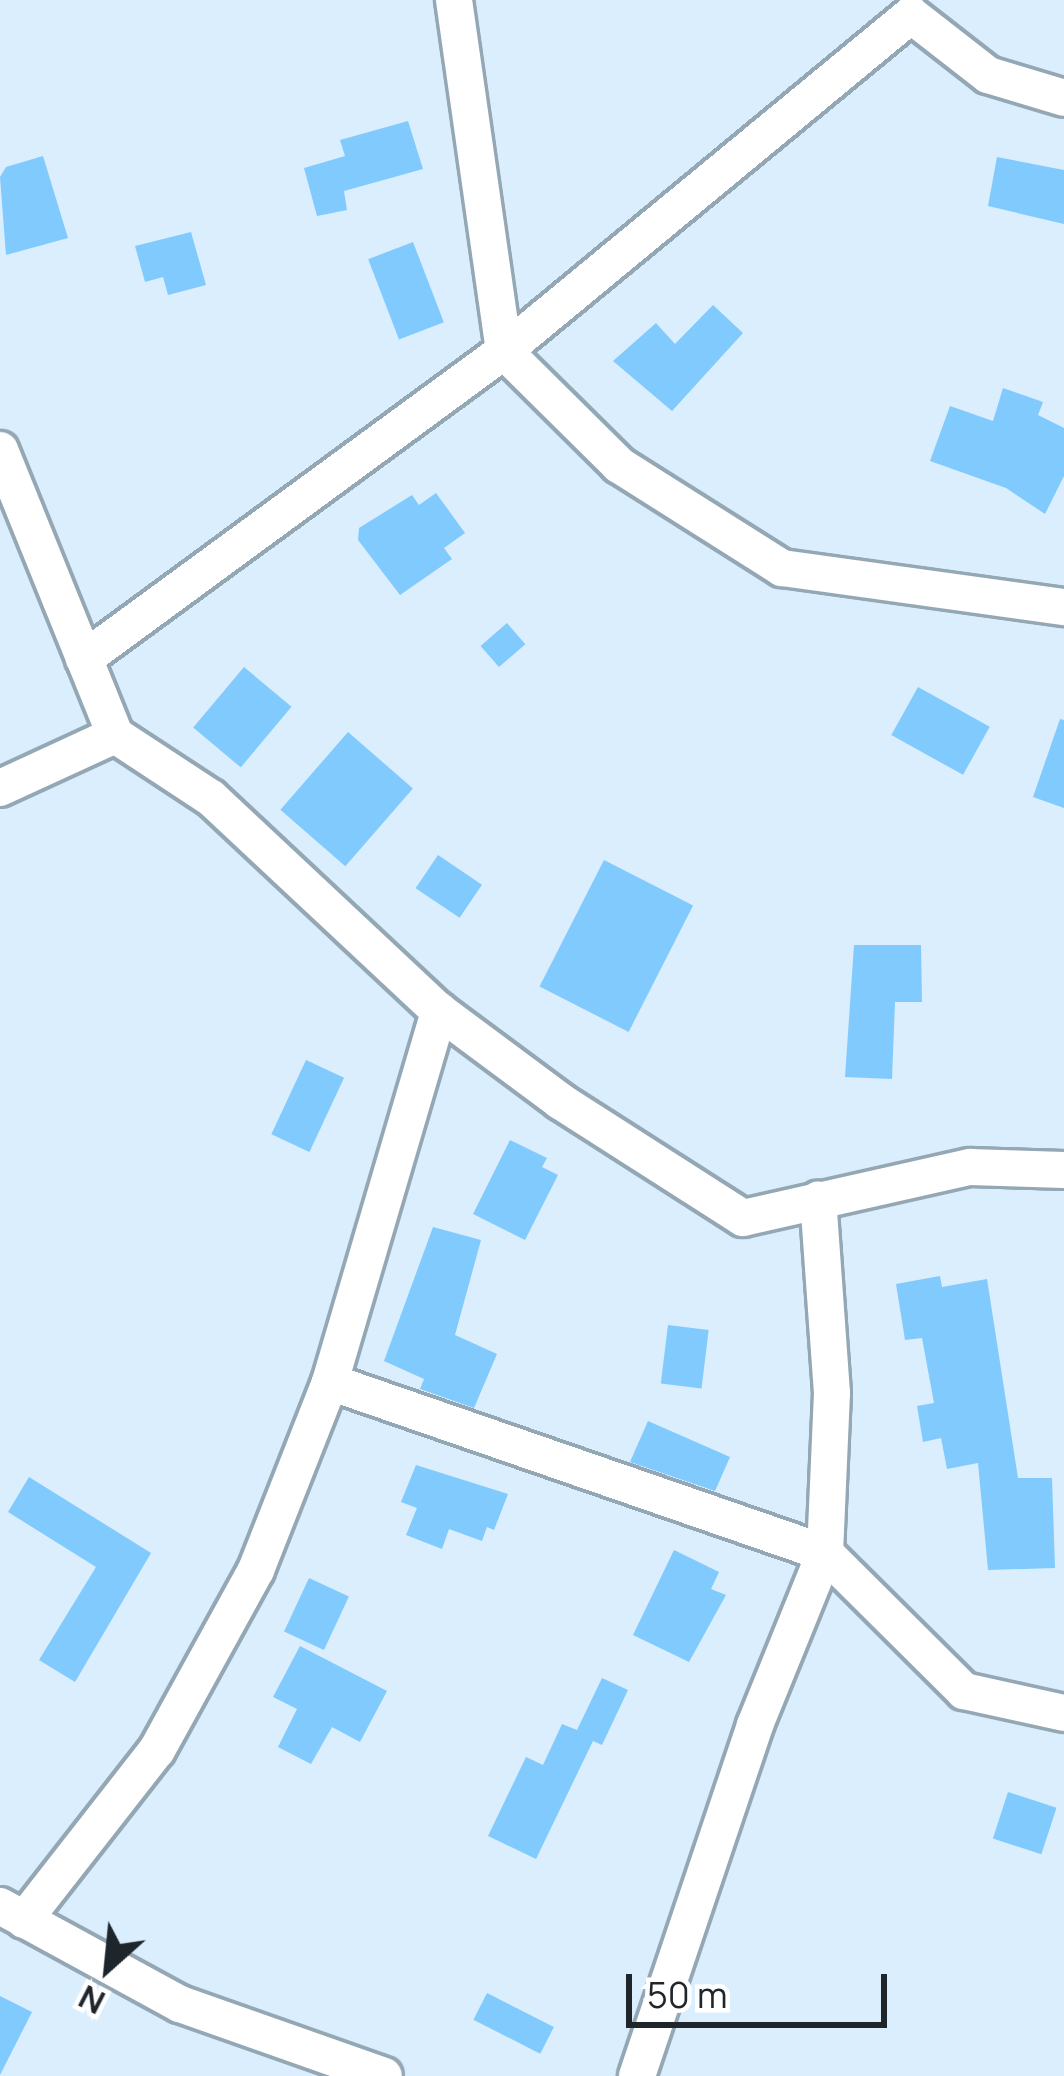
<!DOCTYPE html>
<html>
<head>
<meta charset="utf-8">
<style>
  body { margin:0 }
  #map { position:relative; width:1064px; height:2076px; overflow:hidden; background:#daeefd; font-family:Manrope,sans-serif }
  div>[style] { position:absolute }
  .building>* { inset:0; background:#81cafd; transform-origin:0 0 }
  .roads { filter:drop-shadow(3px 0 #94a7b5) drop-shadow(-3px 0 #94a7b5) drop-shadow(0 3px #94a7b5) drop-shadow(0 -3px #94a7b5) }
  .minor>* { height:36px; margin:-18px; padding:0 18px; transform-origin:18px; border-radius:18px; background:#fff }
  span { translate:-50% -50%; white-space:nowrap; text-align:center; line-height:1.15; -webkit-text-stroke:10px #fff; paint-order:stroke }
  .north { position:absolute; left:48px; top:1908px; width:120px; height:120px; -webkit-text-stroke:9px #fff; paint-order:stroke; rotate:207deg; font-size:33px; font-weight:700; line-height:48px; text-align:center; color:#1e252b }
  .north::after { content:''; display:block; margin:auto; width:42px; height:54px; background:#1e252b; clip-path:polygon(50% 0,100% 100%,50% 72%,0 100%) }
  .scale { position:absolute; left:626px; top:1974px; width:261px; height:54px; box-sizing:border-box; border:6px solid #1e252b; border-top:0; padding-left:15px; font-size:36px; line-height:42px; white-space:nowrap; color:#1e252b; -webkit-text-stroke:9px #fff; paint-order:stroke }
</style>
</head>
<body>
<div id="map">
  <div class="building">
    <div style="clip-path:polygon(408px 121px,423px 169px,344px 191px,347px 210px,317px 216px,304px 168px,345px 156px,340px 140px)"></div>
    <div style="clip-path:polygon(43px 156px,68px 238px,6px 255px,0 177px,6px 167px)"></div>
    <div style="clip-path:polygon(997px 157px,1064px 170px,1064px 224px,988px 206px)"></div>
    <div style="clip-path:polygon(191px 232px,206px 285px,168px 295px,163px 277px,145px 282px,135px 246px)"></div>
    <div style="left:413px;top:242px;width:86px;height:48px;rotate:69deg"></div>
    <div style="clip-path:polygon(713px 305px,743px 333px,672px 411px,613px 361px,656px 323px,675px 344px)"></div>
    <div style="clip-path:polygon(1003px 388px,1043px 402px,1038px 415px,1064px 428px,1064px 476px,1045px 514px,1006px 488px,930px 461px,950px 406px,993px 421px)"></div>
    <div style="clip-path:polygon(436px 493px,465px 533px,444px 548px,452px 559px,400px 595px,358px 540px,359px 528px,412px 495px,419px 505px)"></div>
    <div style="left:507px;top:623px;width:28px;height:35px;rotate:49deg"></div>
    <div style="left:244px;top:667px;width:62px;height:79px;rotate:40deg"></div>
    <div style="left:918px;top:687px;width:82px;height:55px;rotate:29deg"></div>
    <div style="clip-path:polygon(1060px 719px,1064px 720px,1064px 808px,1033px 797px)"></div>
    <div style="left:348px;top:732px;width:86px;height:103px;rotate:41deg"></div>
    <div style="left:438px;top:855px;width:53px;height:40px;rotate:34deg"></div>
    <div style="left:604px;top:860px;width:100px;height:142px;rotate:27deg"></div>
    <div style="clip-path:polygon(854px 945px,921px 945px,922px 1002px,895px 1002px,892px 1079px,845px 1077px)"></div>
    <div style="left:306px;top:1060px;width:42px;height:82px;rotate:25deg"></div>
    <div style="clip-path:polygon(510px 1140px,547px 1158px,542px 1167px,558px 1175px,525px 1240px,473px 1214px)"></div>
    <div style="clip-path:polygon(433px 1227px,481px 1240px,455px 1335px,497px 1354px,474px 1408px,420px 1389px,424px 1379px,384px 1361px)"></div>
    <div style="clip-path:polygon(940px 1276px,942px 1287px,987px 1279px,1018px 1478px,1052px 1478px,1055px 1568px,988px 1570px,978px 1463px,947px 1469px,941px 1438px,923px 1442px,917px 1406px,934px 1403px,922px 1338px,905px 1340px,896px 1284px)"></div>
    <div style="left:668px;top:1325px;width:41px;height:59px;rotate:7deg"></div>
    <div style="clip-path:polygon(648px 1421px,730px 1457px,715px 1491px,630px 1462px)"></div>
    <div style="clip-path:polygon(416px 1465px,508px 1494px,494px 1530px,487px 1527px,482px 1541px,449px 1529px,442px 1549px,406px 1535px,417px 1508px,401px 1502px)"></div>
    <div style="clip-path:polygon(29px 1477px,151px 1553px,75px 1682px,39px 1660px,96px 1567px,8px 1512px)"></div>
    <div style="clip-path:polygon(674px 1550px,719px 1572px,711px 1589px,726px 1595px,689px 1662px,633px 1635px)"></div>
    <div style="left:309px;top:1578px;width:44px;height:59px;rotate:25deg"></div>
    <div style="clip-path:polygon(300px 1646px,387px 1691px,360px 1742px,332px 1727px,311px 1764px,278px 1747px,297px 1709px,273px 1697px)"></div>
    <div style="clip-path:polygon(602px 1678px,628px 1690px,602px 1745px,593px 1741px,536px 1859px,488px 1836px,526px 1757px,543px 1765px,562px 1724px,577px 1730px)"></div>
    <div style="left:1008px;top:1792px;width:51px;height:49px;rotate:18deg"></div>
    <div style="left:487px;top:1993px;width:75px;height:30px;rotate:27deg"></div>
    <div style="clip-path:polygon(0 1996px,32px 2012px,0 2075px)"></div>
  </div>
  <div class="roads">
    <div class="minor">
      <div style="left:454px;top:0;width:355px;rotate:81.9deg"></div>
      <div style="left:504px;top:351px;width:162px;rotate:44.7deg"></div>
      <div style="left:619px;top:465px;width:193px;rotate:32.3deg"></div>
      <div style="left:782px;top:568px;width:285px;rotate:7.9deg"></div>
      <div style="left:0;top:450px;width:307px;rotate:68deg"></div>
      <div style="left:115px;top:735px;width:115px;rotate:33.3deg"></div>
      <div style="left:211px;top:798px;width:312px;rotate:43.1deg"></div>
      <div style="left:439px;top:1011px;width:151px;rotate:36.6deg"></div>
      <div style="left:560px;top:1101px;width:217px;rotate:32.6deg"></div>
      <div style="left:743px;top:1218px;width:233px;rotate:-12.7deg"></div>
      <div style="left:970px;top:1167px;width:94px;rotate:1.8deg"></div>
      <div style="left:84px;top:659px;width:521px;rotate:-36.25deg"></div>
      <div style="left:504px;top:351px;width:528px;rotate:-39.54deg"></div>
      <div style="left:911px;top:15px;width:98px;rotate:37.9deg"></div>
      <div style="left:988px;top:75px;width:79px;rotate:16.8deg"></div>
      <div style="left:0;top:788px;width:127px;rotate:-24.7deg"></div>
      <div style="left:330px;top:1382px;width:524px;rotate:19.06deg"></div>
      <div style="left:825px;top:1553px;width:196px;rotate:44.8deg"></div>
      <div style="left:964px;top:1691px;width:102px;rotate:12.4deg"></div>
      <div style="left:0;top:1906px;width:205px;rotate:28.6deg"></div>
      <div style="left:180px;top:2004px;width:216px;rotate:19.4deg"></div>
      <div style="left:24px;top:1920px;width:216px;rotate:-52deg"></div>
      <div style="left:157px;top:1750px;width:205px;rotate:-61.2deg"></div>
      <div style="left:256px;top:1570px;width:202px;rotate:-68.5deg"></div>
      <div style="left:330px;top:1382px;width:387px;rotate:-73.6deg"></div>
      <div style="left:637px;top:2076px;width:370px;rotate:-71.4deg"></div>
      <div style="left:755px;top:1725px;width:186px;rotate:-67.9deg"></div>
      <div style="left:825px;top:1553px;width:160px;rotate:-87.5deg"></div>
      <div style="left:832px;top:1393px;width:194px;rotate:-94.1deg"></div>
    </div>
  </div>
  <div class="north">N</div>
  <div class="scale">50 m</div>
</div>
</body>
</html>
